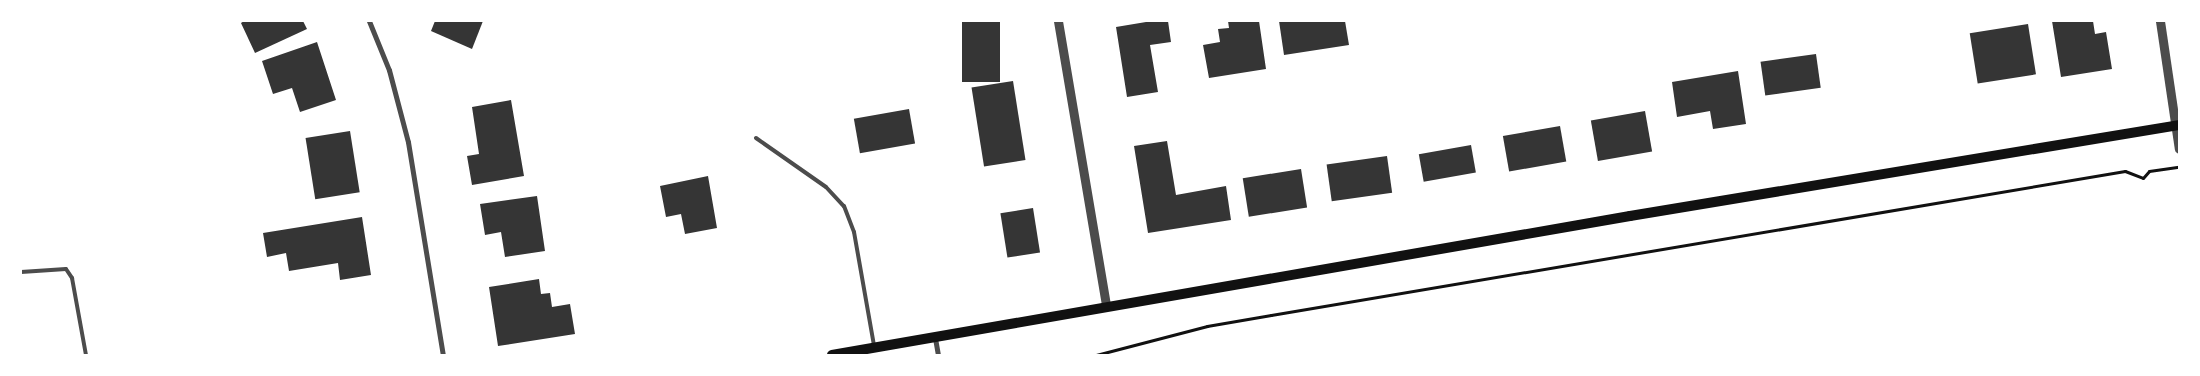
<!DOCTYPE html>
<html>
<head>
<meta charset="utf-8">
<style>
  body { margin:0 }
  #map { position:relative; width:2200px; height:376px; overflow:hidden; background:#fff; font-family:"Sofia Sans Condensed",sans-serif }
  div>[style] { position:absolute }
  .building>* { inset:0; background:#353535; transform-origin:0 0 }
  .path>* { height:3px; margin:-1.5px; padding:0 1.5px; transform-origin:1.5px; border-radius:1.5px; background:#111 }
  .service>* { height:4px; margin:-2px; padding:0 2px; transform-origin:2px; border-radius:2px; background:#4c4c4c }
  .minor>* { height:5px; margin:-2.5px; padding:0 2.5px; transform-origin:2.5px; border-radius:2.5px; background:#4c4c4c }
  .tertiary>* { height:9px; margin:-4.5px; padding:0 4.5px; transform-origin:4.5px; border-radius:4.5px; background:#4c4c4c }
  .secondary>* { height:10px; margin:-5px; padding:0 5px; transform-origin:5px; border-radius:5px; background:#111 }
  span { translate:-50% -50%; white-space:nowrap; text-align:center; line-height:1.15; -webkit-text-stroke:5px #fff; paint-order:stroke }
  .frame { position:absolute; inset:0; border:22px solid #fff; pointer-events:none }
</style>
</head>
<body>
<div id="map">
  <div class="building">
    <div style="clip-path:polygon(244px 21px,303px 21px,307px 29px,255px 53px,241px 23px)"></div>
    <div style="clip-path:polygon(435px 21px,483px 21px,472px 49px,431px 31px)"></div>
    <div style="left:962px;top:21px;width:38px;height:61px"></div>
    <div style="clip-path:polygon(1152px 21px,1168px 21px,1171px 42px,1150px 45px,1158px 92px,1127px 97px,1116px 27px)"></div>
    <div style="clip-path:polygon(1228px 21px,1259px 21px,1266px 69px,1209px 78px,1203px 45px,1220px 42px,1218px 29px,1229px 28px)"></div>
    <div style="clip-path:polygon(1279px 21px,1345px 21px,1349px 45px,1284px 55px)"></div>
    <div style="clip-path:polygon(2052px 21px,2093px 21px,2095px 34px,2106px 32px,2112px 69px,2061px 77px)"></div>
    <div style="left:2028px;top:24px;width:51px;height:59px;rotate:81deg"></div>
    <div style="clip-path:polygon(317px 42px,336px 100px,300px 112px,292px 88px,273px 94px,262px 61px)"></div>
    <div style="left:1816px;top:54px;width:34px;height:56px;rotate:82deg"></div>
    <div style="clip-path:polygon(1738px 71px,1746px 124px,1713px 129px,1710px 111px,1677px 117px,1672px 82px)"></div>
    <div style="left:1013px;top:81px;width:80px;height:42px;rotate:81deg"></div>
    <div style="clip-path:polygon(511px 100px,524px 176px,472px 185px,467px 156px,479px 154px,472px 107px)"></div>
    <div style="left:909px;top:109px;width:35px;height:56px;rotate:80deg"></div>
    <div style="left:1645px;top:111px;width:41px;height:55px;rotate:80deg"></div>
    <div style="left:1560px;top:126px;width:36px;height:58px;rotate:80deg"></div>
    <div style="left:350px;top:131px;width:62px;height:45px;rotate:81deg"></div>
    <div style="clip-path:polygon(1167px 141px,1176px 195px,1226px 186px,1231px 220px,1148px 233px,1134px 146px)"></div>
    <div style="left:1471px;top:145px;width:28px;height:53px;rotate:80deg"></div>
    <div style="left:1387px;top:156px;width:37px;height:61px;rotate:82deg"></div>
    <div style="left:1301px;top:169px;width:39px;height:59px;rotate:81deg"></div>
    <div style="clip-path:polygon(708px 176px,717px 228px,685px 234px,681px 214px,666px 217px,660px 186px)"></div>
    <div style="clip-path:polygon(537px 196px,545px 251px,505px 257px,501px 232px,485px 235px,480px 204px)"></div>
    <div style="left:1033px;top:208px;width:45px;height:33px;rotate:81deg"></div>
    <div style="clip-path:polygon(362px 217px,371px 275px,340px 280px,338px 263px,289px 271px,286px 253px,267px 257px,263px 233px)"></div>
    <div style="clip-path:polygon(539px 279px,541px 294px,550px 293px,552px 307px,570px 304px,575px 334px,498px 346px,489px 287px)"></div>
  </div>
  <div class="path">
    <div style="left:1096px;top:355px;width:115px;rotate:-14.6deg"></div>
    <div style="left:1207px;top:326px;width:65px;rotate:-9.8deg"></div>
    <div style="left:1271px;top:315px;width:866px;rotate:-9.57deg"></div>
    <div style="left:2125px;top:171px;width:19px;rotate:21deg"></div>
    <div style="left:2143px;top:178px;width:9px;rotate:-49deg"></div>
    <div style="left:2149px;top:171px;width:30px;rotate:-8deg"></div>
  </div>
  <div class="service">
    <div style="left:756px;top:138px;width:85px;rotate:35deg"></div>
    <div style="left:826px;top:187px;width:26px;rotate:47deg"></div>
    <div style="left:844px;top:206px;width:28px;rotate:69deg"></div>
    <div style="left:854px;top:232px;width:116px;rotate:80deg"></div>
    <div style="left:21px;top:272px;width:45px;rotate:-3.8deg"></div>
    <div style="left:66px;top:269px;width:11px;rotate:56deg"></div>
    <div style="left:72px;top:278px;width:78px;rotate:79.7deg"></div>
  </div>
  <div class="minor">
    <div style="left:369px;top:21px;width:53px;rotate:67.8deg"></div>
    <div style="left:389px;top:70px;width:74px;rotate:75.2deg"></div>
    <div style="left:408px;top:142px;width:216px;rotate:80.7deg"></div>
    <div style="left:935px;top:338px;width:17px;rotate:80deg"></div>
  </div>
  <div class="tertiary">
    <div style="left:1058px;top:21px;width:289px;rotate:80.4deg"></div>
    <div style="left:2160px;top:21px;width:129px;rotate:81.6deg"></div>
  </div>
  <div class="secondary">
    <div style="left:832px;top:355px;width:810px;rotate:-9.88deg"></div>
    <div style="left:1630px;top:216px;width:556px;rotate:-9.41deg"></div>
  </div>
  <div class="frame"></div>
</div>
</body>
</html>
